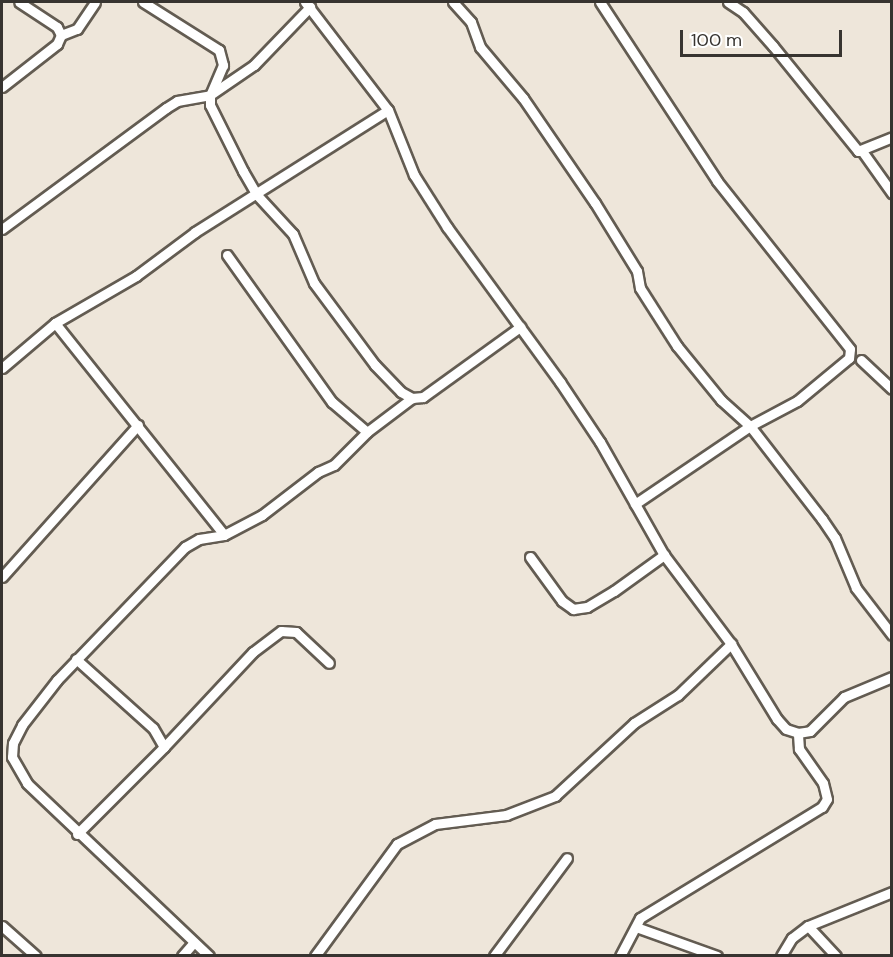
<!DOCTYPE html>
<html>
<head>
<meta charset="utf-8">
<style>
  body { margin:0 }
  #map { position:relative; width:893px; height:957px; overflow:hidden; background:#eee6da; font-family:"DM Sans",sans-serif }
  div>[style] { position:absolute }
  .roads { filter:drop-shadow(2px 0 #635c52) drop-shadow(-2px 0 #635c52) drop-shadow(0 2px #635c52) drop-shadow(0 -2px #635c52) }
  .street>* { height:9px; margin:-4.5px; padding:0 4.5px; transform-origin:4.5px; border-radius:4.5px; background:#fff }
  span { translate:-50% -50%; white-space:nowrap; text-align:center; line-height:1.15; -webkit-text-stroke:6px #fff; paint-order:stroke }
  .frame { position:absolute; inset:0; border:3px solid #373430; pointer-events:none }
  .scale { position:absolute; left:680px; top:30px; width:162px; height:27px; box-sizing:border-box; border:3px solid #373430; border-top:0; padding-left:8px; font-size:18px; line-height:21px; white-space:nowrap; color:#373430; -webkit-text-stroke:4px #fff; paint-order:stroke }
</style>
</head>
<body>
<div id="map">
  <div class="roads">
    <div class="street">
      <div style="left:143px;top:2px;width:90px;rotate:32.3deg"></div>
      <div style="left:219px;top:50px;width:16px;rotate:75deg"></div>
      <div style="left:223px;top:65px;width:33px;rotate:113deg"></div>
      <div style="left:210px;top:95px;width:10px;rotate:90deg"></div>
      <div style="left:210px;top:105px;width:74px;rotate:63.4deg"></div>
      <div style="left:243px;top:171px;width:28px;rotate:60deg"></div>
      <div style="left:257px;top:195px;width:53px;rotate:47.3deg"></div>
      <div style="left:293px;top:234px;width:53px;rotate:66.8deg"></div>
      <div style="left:314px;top:283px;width:102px;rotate:53.4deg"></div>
      <div style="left:375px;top:365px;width:37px;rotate:46deg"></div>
      <div style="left:401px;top:392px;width:13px;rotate:29deg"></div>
      <div style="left:412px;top:398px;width:11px;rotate:-5deg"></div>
      <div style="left:423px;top:397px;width:120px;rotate:-35.8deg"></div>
      <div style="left:305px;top:2px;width:136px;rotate:52.5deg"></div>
      <div style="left:388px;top:110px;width:70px;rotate:68.2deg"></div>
      <div style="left:414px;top:175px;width:62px;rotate:57.6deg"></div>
      <div style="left:447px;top:227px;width:192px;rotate:53.9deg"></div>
      <div style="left:560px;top:382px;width:72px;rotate:56.3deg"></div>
      <div style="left:600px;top:442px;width:130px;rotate:60.5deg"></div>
      <div style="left:664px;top:555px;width:111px;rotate:53deg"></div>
      <div style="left:731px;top:644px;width:88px;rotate:58.5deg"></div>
      <div style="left:777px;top:719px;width:13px;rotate:48deg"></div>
      <div style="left:786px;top:729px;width:13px;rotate:18deg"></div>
      <div style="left:798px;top:733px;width:12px;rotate:-9deg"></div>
      <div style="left:810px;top:731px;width:48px;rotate:-45deg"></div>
      <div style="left:844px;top:697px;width:52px;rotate:-22.6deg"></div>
      <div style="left:453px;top:2px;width:27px;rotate:48deg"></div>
      <div style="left:471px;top:22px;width:27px;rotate:70deg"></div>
      <div style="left:480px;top:47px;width:67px;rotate:49.9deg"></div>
      <div style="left:523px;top:98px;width:127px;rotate:55.6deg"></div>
      <div style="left:595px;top:203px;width:80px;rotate:58.3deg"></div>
      <div style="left:637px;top:271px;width:17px;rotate:80deg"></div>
      <div style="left:640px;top:288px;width:69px;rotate:57.5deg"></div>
      <div style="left:677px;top:346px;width:70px;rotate:50.8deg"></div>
      <div style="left:721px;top:400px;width:39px;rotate:42deg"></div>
      <div style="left:750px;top:426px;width:118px;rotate:52.3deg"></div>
      <div style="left:822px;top:519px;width:23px;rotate:56deg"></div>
      <div style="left:835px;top:538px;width:54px;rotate:67.2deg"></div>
      <div style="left:856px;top:588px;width:59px;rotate:52.5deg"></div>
      <div style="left:600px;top:2px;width:214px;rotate:56.8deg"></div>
      <div style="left:717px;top:181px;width:214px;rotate:51.6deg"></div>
      <div style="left:850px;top:349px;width:9px;rotate:96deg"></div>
      <div style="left:849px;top:358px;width:67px;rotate:140.4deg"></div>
      <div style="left:797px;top:401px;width:53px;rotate:152deg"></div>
      <div style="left:750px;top:426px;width:139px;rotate:145.9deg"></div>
      <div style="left:728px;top:2px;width:18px;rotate:34deg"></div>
      <div style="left:743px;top:12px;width:45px;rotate:48.6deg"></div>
      <div style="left:773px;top:46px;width:135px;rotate:51deg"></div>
      <div style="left:858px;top:151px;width:37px;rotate:-22deg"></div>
      <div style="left:61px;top:35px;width:17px;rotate:-21deg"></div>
      <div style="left:77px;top:29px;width:32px;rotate:-56deg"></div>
      <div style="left:2px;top:87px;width:70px;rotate:-38deg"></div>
      <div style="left:57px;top:44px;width:10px;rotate:-66deg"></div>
      <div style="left:61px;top:35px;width:9px;rotate:-117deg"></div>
      <div style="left:57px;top:27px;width:45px;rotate:-146.7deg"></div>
      <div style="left:862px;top:151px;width:52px;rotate:54.5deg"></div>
      <div style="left:2px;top:229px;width:204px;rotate:-36.4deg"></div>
      <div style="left:166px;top:108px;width:13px;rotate:-32deg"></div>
      <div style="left:177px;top:101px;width:34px;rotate:-10deg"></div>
      <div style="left:210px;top:95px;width:53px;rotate:-34.3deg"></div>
      <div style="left:254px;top:65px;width:81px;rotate:-46deg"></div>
      <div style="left:227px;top:255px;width:181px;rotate:54.5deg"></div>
      <div style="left:332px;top:402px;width:46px;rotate:40.6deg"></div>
      <div style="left:55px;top:323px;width:271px;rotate:51.4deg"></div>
      <div style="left:861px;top:360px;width:42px;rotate:43.1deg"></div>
      <div style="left:2px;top:368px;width:70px;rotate:-40.3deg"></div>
      <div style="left:55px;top:323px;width:94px;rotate:-30.1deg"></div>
      <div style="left:136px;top:276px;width:74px;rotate:-36.7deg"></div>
      <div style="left:195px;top:232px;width:228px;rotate:-32.3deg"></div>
      <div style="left:530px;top:557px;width:54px;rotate:54deg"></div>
      <div style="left:562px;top:601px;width:14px;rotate:36deg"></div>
      <div style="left:573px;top:609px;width:14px;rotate:-8deg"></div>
      <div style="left:587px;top:607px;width:31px;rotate:-31deg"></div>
      <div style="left:614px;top:591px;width:62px;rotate:-35.8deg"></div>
      <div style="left:2px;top:577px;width:204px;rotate:-48.2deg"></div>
      <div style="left:76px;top:659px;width:103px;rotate:41.9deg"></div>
      <div style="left:153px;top:728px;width:22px;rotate:60deg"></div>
      <div style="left:164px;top:747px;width:123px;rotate:135deg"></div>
      <div style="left:164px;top:747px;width:130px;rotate:-46.9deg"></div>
      <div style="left:253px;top:652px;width:35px;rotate:-37deg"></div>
      <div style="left:281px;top:631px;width:15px;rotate:4deg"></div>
      <div style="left:296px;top:632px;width:45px;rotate:43.2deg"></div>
      <div style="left:2px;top:926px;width:45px;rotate:41.4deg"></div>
      <div style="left:808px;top:926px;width:41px;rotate:47deg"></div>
      <div style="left:636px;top:927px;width:86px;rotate:19.7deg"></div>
      <div style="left:182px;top:956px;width:18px;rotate:-49deg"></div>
      <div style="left:209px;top:956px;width:251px;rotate:-136.5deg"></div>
      <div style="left:27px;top:783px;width:30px;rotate:-120deg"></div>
      <div style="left:12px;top:757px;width:14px;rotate:-86deg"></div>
      <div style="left:13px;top:743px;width:20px;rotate:-63deg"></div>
      <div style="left:22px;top:725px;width:57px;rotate:-52.1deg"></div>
      <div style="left:57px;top:680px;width:185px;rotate:-46.1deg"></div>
      <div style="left:185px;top:547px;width:16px;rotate:-30deg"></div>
      <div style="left:199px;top:539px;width:25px;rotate:-9deg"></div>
      <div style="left:224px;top:535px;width:43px;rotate:-27.8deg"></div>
      <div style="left:262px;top:515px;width:71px;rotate:-37.5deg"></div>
      <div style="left:318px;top:472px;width:17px;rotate:-24deg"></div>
      <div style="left:334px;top:465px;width:47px;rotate:-45deg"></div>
      <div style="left:367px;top:432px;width:56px;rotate:-37.1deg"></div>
      <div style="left:315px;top:956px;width:139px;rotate:-53.8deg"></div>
      <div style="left:397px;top:844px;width:43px;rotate:-27.8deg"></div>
      <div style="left:435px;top:824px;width:72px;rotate:-7.2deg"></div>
      <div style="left:506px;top:815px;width:53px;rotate:-21.2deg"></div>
      <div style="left:555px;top:796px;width:108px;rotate:-42.7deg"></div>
      <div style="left:634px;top:723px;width:52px;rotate:-32.5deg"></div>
      <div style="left:678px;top:695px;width:74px;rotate:-43.9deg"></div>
      <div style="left:494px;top:956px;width:122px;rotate:-53.3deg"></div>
      <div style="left:620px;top:956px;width:43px;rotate:-62.2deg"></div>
      <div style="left:640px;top:918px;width:213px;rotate:-31.4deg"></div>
      <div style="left:822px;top:807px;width:9px;rotate:-58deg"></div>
      <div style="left:827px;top:799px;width:16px;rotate:-104deg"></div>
      <div style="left:823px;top:783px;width:42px;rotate:-125.2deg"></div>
      <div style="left:799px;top:749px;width:16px;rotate:-94deg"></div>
      <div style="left:781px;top:956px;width:21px;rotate:-59deg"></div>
      <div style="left:792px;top:938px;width:20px;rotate:-37deg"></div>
      <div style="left:808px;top:926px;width:91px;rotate:-22deg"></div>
    </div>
  </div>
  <div class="frame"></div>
  <div class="scale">100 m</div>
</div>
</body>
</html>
